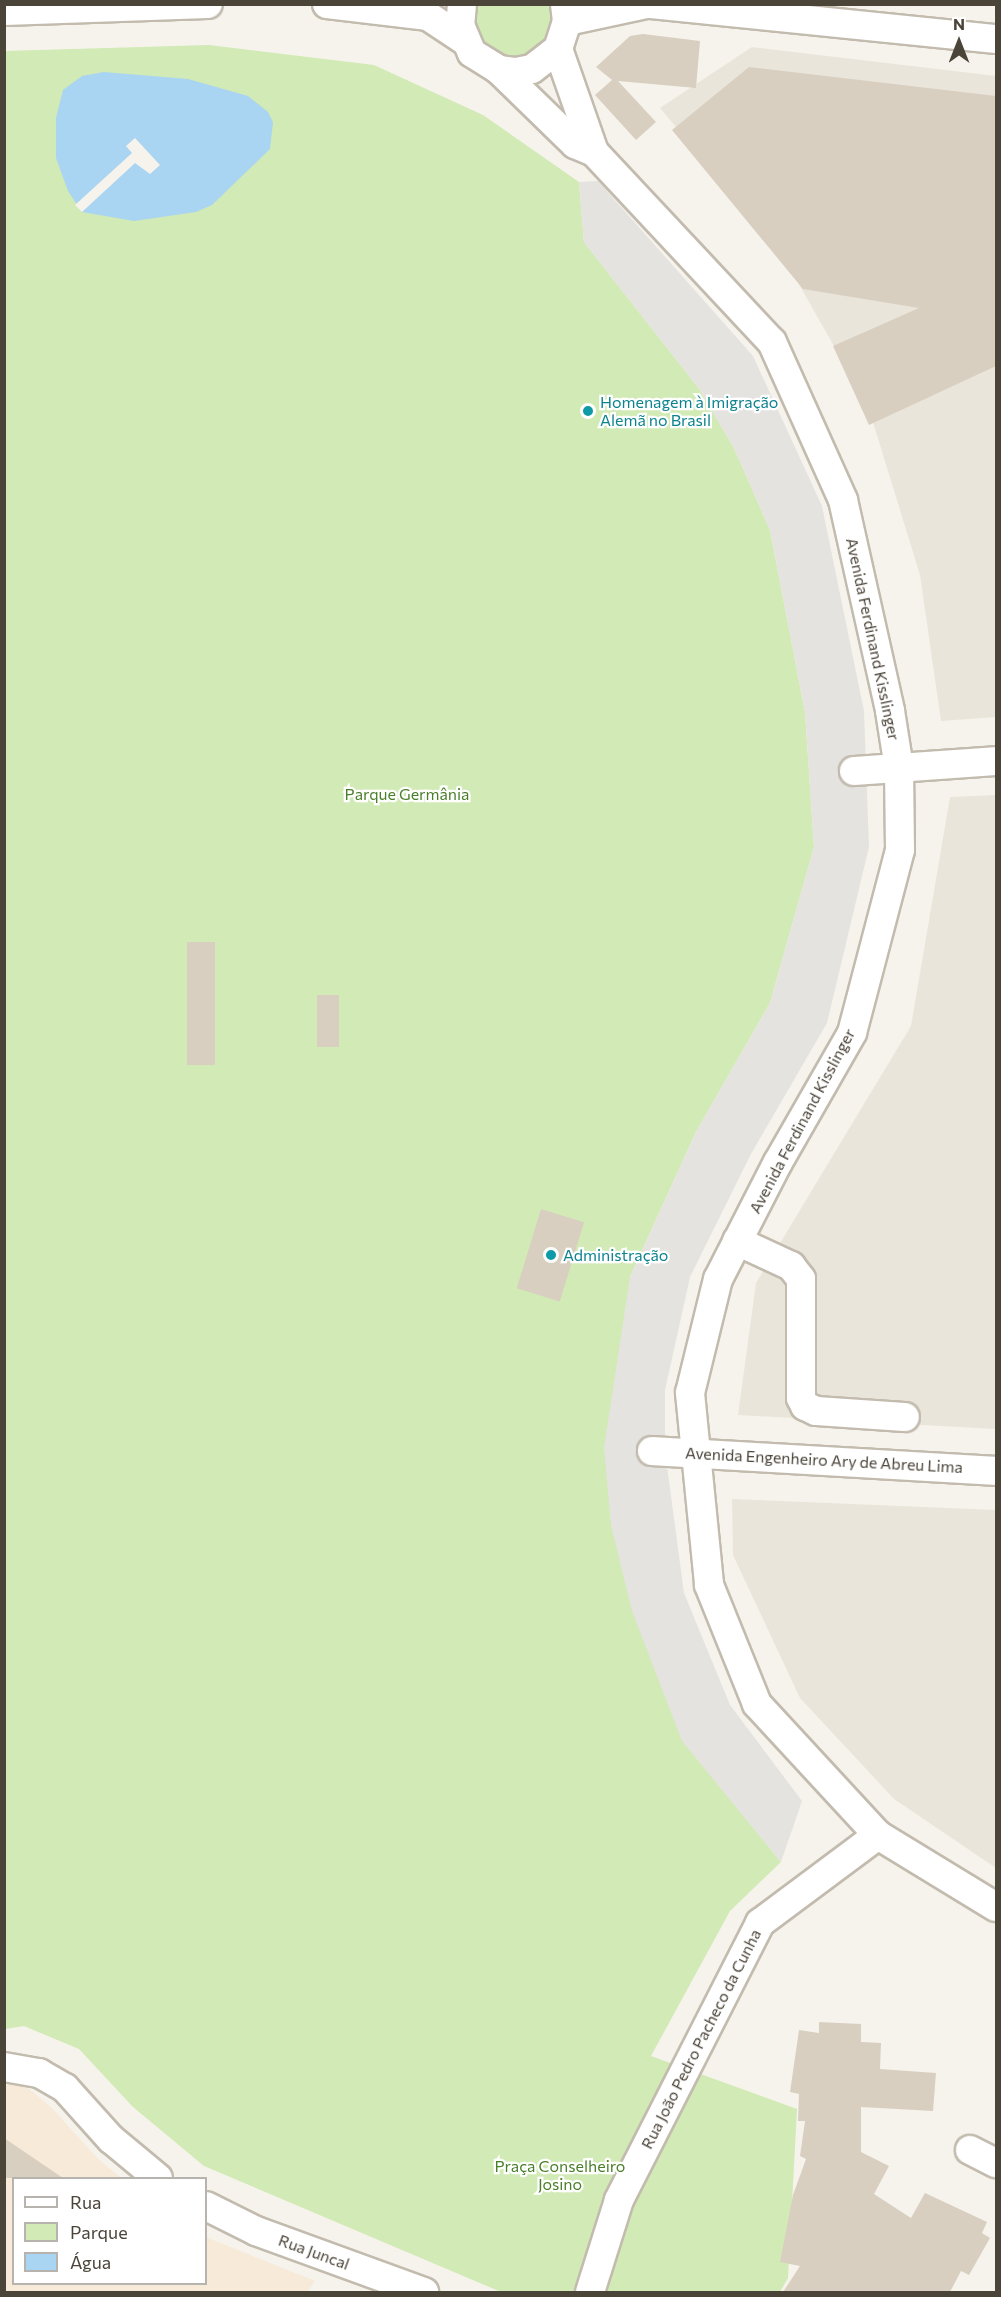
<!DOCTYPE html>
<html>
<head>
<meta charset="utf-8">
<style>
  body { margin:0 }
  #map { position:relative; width:1001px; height:2297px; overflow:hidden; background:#f6f3ec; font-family:Commissioner,sans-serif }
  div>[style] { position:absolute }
  .residential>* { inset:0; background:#eae5da }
  .commercial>* { inset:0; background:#f7ead8 }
  .green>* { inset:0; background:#d2eab5 }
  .parking>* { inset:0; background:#e5e3e0 }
  .water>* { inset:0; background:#a9d4f2 }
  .pier>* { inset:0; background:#f6f3ec }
  .building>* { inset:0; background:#d8cfc1; transform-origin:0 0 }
  .roads { filter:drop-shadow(2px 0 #c2bbae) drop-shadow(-2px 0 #c2bbae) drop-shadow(0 2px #c2bbae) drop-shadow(0 -2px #c2bbae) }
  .minor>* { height:28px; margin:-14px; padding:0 14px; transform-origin:14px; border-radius:14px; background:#fff }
  .dots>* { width:16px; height:16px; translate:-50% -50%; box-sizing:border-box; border:3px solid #fff; border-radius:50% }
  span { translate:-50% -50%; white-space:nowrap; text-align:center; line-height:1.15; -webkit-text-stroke:4.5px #fff; paint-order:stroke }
  .culture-label { font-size:16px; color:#0d838f }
  .left { translate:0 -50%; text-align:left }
  .street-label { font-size:16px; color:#4b4439 }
  .park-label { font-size:16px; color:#4a7f2a }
  .frame { position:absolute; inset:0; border:6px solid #4b4439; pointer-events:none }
  .legend { position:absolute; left:12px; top:2177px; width:195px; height:108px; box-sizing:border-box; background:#fff; border:2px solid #b7b4b0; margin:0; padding:8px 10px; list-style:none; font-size:18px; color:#4b4439 }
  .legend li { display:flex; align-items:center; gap:12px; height:30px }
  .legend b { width:30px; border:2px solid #b7b4b0 }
  .north { position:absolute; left:929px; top:12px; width:60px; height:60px; -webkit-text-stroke:4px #fff; paint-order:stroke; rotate:0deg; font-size:16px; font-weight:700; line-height:24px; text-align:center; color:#4b4439 }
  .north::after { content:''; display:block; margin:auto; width:21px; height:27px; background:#4b4439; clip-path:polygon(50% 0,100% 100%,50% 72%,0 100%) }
</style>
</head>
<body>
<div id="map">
  <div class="residential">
    <div style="clip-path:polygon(752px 47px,996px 76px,996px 717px,941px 721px,920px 575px,868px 406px,780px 251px,660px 108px)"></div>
    <div style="clip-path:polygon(996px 795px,996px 1429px,738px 1415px,756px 1283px,911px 1026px,950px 797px)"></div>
    <div style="clip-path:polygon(732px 1499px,996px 1510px,996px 1868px,894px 1799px,800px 1698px,733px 1555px)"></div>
  </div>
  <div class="commercial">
    <div style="clip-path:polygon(11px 2080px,20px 2081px,52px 2108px,98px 2159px,121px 2178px,14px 2178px,14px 2284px,206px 2284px,206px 2237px,315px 2281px,307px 2292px,5px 2292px,4px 2089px)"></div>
  </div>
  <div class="green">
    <div style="clip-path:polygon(476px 5px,550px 5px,553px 23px,550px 35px,532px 53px,508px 57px,496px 54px,478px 36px,474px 22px)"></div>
    <div style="clip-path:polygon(209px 45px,374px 65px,483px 115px,579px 182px,584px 242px,700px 390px,734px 448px,770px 530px,805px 712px,814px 847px,770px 1003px,696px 1132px,630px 1277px,682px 1740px,781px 1862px,730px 1911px,651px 2056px,797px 2109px,788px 2278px,780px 2292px,501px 2292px,204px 2166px,133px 2107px,79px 2049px,24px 2026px,5px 2029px,5px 51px)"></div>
  </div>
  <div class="parking">
    <div style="clip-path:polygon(598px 181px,753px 356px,822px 506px,864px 711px,869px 847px,827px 1023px,751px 1154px,690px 1277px,665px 1390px,665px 1451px,684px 1593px,730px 1705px,802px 1801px,781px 1862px,682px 1741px,632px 1611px,611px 1525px,604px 1448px,630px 1277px,696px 1132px,770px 1003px,814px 847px,805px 712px,770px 530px,734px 448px,700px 390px,584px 242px,579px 182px)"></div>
  </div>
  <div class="water">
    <div style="clip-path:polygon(104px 72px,188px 79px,248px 96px,268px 112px,273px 122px,270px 149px,212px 205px,196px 212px,134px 221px,82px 212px,68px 191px,56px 158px,56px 118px,63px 90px,82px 76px)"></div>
  </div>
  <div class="pier">
    <div style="clip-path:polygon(135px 138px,160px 165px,150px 174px,135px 163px,82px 212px,75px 205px,132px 153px,126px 146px)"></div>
  </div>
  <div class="building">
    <div style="clip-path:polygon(643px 34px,700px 41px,696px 88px,618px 81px,656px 122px,636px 140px,595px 95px,612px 80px,596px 67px,630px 36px)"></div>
    <div style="clip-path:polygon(749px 67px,996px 96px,996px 366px,869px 425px,833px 346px,919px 308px,803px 289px,672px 130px)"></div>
    <div style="left:187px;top:942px;width:28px;height:123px"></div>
    <div style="left:317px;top:995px;width:22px;height:52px"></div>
    <div style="left:541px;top:1209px;width:45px;height:83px;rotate:17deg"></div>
    <div style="clip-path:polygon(819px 2022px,861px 2024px,861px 2042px,881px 2043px,880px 2069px,936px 2073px,933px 2111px,861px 2107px,861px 2152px,889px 2166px,874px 2194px,911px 2218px,925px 2193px,987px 2222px,982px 2233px,990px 2238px,969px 2275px,961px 2271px,950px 2292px,783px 2292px,800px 2266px,780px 2262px,793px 2195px,806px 2159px,800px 2156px,805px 2121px,798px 2121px,799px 2094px,790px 2092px,799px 2030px,819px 2033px)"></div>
    <div style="clip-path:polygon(4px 2138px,63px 2178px,4px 2178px)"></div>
  </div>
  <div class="roads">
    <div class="minor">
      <div style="left:327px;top:4px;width:102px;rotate:6.8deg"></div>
      <div style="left:428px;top:16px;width:43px;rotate:33.7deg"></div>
      <div style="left:462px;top:4px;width:21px;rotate:95deg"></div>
      <div style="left:460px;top:25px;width:30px;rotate:67deg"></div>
      <div style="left:472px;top:53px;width:32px;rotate:32deg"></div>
      <div style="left:499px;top:70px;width:17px;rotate:7deg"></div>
      <div style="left:516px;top:72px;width:16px;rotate:-11deg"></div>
      <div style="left:532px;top:69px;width:33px;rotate:-38deg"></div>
      <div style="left:558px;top:49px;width:29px;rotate:-72deg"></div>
      <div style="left:567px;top:21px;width:17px;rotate:-97deg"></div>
      <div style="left:651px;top:4px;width:347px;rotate:5.8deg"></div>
      <div style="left:4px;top:11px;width:204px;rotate:-2deg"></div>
      <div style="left:567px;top:21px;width:81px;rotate:-12.1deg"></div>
      <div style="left:558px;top:49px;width:109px;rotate:70.7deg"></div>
      <div style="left:499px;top:70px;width:106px;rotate:44.2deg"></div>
      <div style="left:575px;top:144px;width:21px;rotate:23deg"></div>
      <div style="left:594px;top:152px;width:260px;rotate:46.9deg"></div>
      <div style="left:772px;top:342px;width:173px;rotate:65.8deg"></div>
      <div style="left:843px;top:500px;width:216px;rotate:77.4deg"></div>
      <div style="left:890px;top:711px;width:58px;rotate:81deg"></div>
      <div style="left:899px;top:768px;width:82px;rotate:89.3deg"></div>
      <div style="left:900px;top:850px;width:189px;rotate:104.7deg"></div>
      <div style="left:852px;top:1033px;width:149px;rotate:119.8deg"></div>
      <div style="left:778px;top:1162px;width:131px;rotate:117.1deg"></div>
      <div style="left:718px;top:1279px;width:117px;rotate:103.8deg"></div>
      <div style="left:690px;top:1393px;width:193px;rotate:84.3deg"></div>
      <div style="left:709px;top:1585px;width:128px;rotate:68deg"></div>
      <div style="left:757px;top:1704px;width:178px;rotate:47.3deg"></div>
      <div style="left:878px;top:1835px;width:138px;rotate:31.4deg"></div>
      <div style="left:854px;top:771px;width:142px;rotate:-4deg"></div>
      <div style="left:737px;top:1241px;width:60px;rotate:24.8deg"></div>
      <div style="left:791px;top:1266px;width:16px;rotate:52deg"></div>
      <div style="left:801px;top:1279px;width:119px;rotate:90deg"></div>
      <div style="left:801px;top:1398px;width:9px;rotate:63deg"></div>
      <div style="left:805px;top:1406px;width:12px;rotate:24deg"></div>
      <div style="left:816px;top:1411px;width:89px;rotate:3.9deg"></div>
      <div style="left:652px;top:1451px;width:345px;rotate:3.3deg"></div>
      <div style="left:4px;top:2067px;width:36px;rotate:10deg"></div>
      <div style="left:39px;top:2073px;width:30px;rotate:30deg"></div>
      <div style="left:65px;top:2088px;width:69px;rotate:48deg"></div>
      <div style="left:111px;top:2139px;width:61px;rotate:39.7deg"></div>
      <div style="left:970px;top:2150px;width:29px;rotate:27deg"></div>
      <div style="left:206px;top:2206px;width:56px;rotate:26.6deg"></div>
      <div style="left:256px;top:2231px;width:179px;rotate:20deg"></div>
      <div style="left:590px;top:2292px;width:96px;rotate:-72.5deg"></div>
      <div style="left:619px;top:2200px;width:311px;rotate:-63deg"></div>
      <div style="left:760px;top:1923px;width:147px;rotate:-36.7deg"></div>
    </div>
  </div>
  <div class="dots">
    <div style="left:588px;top:411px;background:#0f9aa8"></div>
    <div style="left:551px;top:1255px;background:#0f9aa8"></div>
  </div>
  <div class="culture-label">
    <span class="left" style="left:600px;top:411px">Homenagem à Imigração<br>Alemã no Brasil</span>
    <span class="left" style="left:563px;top:1255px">Administração</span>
  </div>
  <div class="street-label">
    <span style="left:873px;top:639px;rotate:78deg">Avenida Ferdinand Kisslinger</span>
    <span style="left:802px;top:1121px;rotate:-62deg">Avenida Ferdinand Kisslinger</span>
    <span style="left:824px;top:1460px;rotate:3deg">Avenida Engenheiro Ary de Abreu Lima</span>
    <span style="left:701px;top:2039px;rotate:-63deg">Rua João Pedro Pacheco da Cunha</span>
    <span style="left:314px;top:2252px;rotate:20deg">Rua Juncal</span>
  </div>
  <div class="park-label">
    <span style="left:407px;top:794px">Parque Germânia</span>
    <span style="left:560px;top:2175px">Praça Conselheiro<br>Josino</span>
  </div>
  <div class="frame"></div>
  <ul class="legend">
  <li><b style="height:8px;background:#fff"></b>Rua</li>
  <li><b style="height:16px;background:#d2eab5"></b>Parque</li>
  <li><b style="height:16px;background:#a9d4f2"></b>Água</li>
  </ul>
  <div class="north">N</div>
</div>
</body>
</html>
